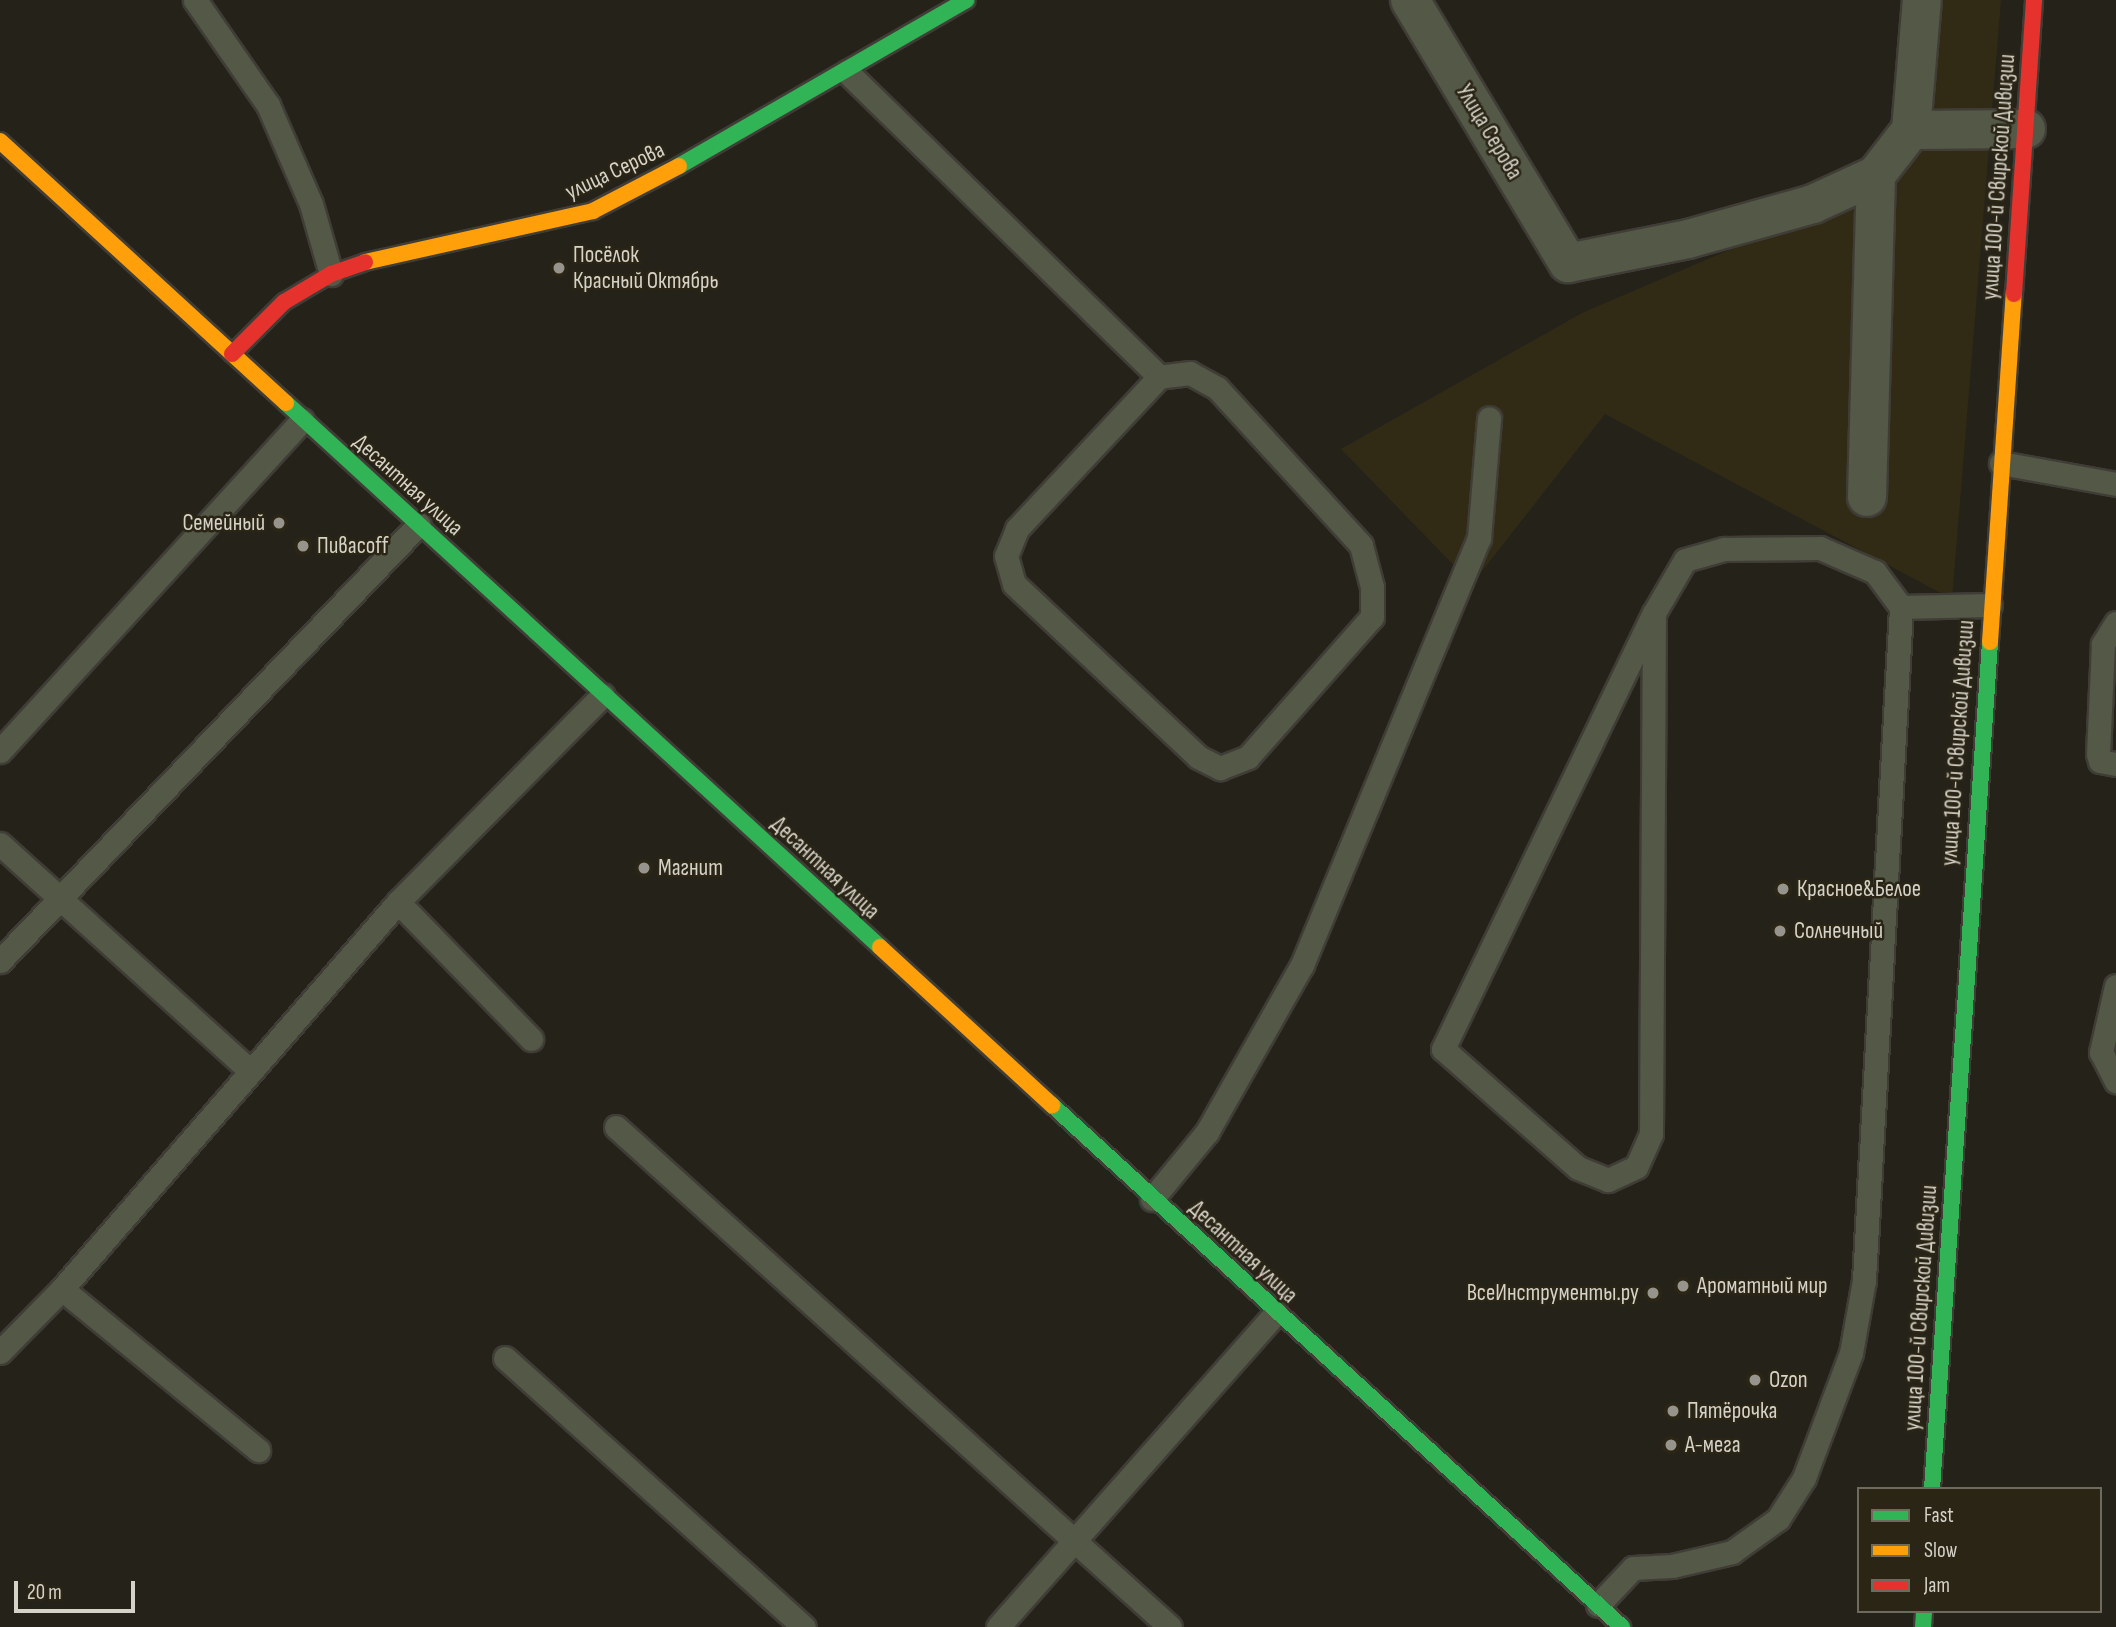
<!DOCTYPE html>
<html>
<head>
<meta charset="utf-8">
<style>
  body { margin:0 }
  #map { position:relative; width:2116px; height:1627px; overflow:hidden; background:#25221a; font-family:"Sofia Sans Condensed",sans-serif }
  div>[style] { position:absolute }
  .built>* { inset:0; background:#312b16 }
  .roads { filter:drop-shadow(2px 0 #403d37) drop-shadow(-2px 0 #403d37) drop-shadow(0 2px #403d37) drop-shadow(0 -2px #403d37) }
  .lane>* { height:23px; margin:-11.5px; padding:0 11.5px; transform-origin:11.5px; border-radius:11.5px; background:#535847 }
  .street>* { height:38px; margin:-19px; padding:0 19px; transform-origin:19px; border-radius:19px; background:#535847 }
  .fast>* { height:16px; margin:-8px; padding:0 8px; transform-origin:8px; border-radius:8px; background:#30b455 }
  .slow>* { height:16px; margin:-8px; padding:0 8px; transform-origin:8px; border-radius:8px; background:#ff9f0a }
  .jam>* { height:16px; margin:-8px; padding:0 8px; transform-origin:8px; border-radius:8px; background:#e5322d }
  .dots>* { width:19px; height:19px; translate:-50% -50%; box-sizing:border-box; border:4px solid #2a2515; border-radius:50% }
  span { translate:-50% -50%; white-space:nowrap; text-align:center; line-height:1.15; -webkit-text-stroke:5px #2a2515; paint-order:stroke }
  .street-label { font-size:23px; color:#d5d2c8 }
  .poi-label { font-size:23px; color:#d5d2c8 }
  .left { translate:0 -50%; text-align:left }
  .right { translate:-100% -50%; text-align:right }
  .legend { position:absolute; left:1857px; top:1487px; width:245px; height:126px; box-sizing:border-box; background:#2a2515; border:2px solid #6e6a5d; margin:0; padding:9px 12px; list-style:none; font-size:21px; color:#d5d2c8 }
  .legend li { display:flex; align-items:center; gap:14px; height:35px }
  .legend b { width:35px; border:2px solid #6e6a5d }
  .scale { position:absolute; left:14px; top:1581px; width:121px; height:32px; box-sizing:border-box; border:4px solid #d5d2c8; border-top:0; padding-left:9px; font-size:21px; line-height:24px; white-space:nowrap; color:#d5d2c8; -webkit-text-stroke:5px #2a2515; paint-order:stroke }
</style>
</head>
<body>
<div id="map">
  <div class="built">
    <div style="clip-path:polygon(1930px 0,2001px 0,1952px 599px,1605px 414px,1472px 584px,1341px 449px,1582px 313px,1890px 181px,1920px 154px)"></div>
  </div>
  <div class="roads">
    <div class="lane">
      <div style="left:195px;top:0;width:128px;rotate:55.2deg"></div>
      <div style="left:268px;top:105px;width:108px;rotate:66.5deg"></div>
      <div style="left:311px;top:204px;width:73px;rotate:74.1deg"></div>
      <div style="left:847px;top:72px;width:436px;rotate:44.3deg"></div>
      <div style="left:1159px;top:377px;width:208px;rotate:133.1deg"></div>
      <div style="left:1017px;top:529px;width:29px;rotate:112deg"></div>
      <div style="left:1006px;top:556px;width:29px;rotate:74deg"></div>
      <div style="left:1014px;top:584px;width:253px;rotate:43.2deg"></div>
      <div style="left:1198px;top:757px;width:25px;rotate:27deg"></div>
      <div style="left:1220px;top:768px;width:30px;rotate:-21deg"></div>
      <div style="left:1248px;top:757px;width:187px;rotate:-48.5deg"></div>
      <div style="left:1372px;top:617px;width:30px;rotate:-90deg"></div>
      <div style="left:1372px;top:587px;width:43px;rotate:-104.7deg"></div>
      <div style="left:1361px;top:545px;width:213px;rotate:-132.5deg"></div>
      <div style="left:1217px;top:388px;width:31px;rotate:-151deg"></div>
      <div style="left:1190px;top:373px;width:31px;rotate:173deg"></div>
      <div style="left:2001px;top:463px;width:117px;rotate:10.3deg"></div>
      <div style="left:1654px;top:613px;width:521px;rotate:90.33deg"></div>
      <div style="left:1651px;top:1134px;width:36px;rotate:114deg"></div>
      <div style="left:1636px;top:1167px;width:31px;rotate:155deg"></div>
      <div style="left:1608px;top:1180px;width:32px;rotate:-158deg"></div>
      <div style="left:1578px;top:1168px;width:180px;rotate:-138.6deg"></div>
      <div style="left:1443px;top:1049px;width:484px;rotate:-64.2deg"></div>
      <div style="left:1654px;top:613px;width:61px;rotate:-59.7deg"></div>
      <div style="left:1685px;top:560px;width:41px;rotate:-15.8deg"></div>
      <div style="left:1724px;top:549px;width:96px;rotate:-0.6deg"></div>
      <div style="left:1820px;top:548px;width:60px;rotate:23.6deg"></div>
      <div style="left:1875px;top:572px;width:44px;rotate:53.4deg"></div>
      <div style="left:1901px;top:607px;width:89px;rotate:-1.3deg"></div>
      <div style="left:2116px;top:623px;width:25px;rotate:122deg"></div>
      <div style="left:2103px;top:644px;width:110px;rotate:92.6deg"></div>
      <div style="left:2098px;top:754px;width:7px;rotate:74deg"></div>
      <div style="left:2100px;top:761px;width:16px;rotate:11deg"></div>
      <div style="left:0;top:751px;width:448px;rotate:-47.6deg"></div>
      <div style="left:0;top:844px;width:338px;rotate:42.2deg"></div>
      <div style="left:398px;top:902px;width:191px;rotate:45.8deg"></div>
      <div style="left:0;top:961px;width:605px;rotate:-46.2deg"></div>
      <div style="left:2116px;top:986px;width:68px;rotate:102.8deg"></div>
      <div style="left:2101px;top:1052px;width:33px;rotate:63deg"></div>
      <div style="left:616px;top:1127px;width:746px;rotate:42.07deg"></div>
      <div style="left:1152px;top:1199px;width:87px;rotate:-50.6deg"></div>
      <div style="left:1207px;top:1132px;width:192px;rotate:-60.4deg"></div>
      <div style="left:1302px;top:965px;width:462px;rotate:-67.5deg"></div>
      <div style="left:1479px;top:538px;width:120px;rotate:-85.2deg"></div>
      <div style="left:62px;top:1289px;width:254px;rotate:39.4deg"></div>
      <div style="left:0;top:1352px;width:88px;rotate:-45.5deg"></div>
      <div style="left:62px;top:1289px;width:513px;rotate:-49.03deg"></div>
      <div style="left:398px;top:902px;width:291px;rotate:-45.3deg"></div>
      <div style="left:505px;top:1358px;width:402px;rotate:42deg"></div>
      <div style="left:1598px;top:1605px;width:51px;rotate:-46.6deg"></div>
      <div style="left:1633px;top:1568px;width:39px;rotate:-3deg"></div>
      <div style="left:1672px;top:1566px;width:62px;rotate:-13.1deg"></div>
      <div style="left:1732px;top:1552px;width:57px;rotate:-35.7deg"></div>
      <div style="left:1778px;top:1519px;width:49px;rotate:-57.6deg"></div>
      <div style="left:1804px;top:1478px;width:134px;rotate:-69.4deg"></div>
      <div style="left:1851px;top:1353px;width:74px;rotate:-79.9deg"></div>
      <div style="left:1864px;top:1280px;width:674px;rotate:-86.85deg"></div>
      <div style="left:998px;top:1627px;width:419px;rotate:-48.5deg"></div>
    </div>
    <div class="street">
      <div style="left:1410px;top:0;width:307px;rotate:59deg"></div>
      <div style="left:1568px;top:263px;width:122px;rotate:-11.3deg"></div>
      <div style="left:1688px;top:239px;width:130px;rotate:-15.6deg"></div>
      <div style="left:1813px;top:204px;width:69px;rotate:-24.7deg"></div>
      <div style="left:1876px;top:175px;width:57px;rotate:-52.1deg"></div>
      <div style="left:1911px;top:130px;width:130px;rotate:-85.2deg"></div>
      <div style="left:1911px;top:130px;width:115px;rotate:-0.5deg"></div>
      <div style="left:1867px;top:497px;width:322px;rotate:-88.4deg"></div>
    </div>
    <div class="fast">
      <div style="left:679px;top:166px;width:332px;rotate:-30deg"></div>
      <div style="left:286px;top:403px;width:805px;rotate:42.48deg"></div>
      <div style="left:1052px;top:1105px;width:773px;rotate:42.48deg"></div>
      <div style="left:1932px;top:1489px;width:849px;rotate:-86.08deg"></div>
      <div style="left:1923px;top:1627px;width:16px;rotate:-86deg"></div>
    </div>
    <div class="slow">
      <div style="left:0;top:141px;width:388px;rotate:42.5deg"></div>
      <div style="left:365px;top:262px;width:234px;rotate:-12.6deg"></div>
      <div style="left:593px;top:211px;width:97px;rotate:-27.6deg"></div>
      <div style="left:1990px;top:642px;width:349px;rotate:-86.1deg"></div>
      <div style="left:880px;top:947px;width:234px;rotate:42.6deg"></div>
    </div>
    <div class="jam">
      <div style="left:2014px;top:294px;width:295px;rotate:-86.1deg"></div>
      <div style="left:232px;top:354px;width:74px;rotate:-45deg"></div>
      <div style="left:284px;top:302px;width:55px;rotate:-30.8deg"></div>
      <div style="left:331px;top:274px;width:36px;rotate:-19deg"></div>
    </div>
  </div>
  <div class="dots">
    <div style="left:559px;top:268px;background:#97948b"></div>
    <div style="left:279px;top:523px;background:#97948b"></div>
    <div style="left:303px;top:546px;background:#97948b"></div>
    <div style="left:644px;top:868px;background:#97948b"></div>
    <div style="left:1783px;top:889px;background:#97948b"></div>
    <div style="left:1780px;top:931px;background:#97948b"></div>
    <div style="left:1683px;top:1286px;background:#97948b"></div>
    <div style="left:1653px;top:1293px;background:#97948b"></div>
    <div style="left:1755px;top:1380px;background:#97948b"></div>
    <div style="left:1673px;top:1411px;background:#97948b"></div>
    <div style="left:1671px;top:1445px;background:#97948b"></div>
  </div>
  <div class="street-label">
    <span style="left:1489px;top:132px;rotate:59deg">Улица Серова</span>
    <span style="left:615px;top:171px;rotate:-25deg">улица Серова</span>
    <span style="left:1999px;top:177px;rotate:-86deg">улица 100-й Свирской Дивизии</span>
    <span style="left:408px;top:485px;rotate:42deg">Десантная улица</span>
    <span style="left:1958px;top:743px;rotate:-86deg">улица 100-й Свирской Дивизии</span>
    <span style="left:825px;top:868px;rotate:43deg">Десантная улица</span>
    <span style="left:1243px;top:1252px;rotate:43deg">Десантная улица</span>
    <span style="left:1921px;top:1308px;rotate:-86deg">улица 100-й Свирской Дивизии</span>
  </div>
  <div class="poi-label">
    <span class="left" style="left:573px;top:268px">Посёлок<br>Красный Октябрь</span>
    <span class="right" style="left:265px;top:523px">Семейный</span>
    <span class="left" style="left:317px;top:546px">Пивасоff</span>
    <span class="left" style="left:658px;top:868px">Магнит</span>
    <span class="left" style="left:1797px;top:889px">Красное&amp;Белое</span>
    <span class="left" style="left:1794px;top:931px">Солнечный</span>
    <span class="left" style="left:1697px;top:1286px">Ароматный мир</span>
    <span class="right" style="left:1639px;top:1293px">ВсеИнструменты.ру</span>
    <span class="left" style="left:1769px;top:1380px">Ozon</span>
    <span class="left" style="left:1687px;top:1411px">Пятёрочка</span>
    <span class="left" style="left:1685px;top:1445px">А-мега</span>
  </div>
  <ul class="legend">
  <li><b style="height:9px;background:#30b455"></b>Fast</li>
  <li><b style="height:9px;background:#ff9f0a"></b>Slow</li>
  <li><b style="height:9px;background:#e5322d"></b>Jam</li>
  </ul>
  <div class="scale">20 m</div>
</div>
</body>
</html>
